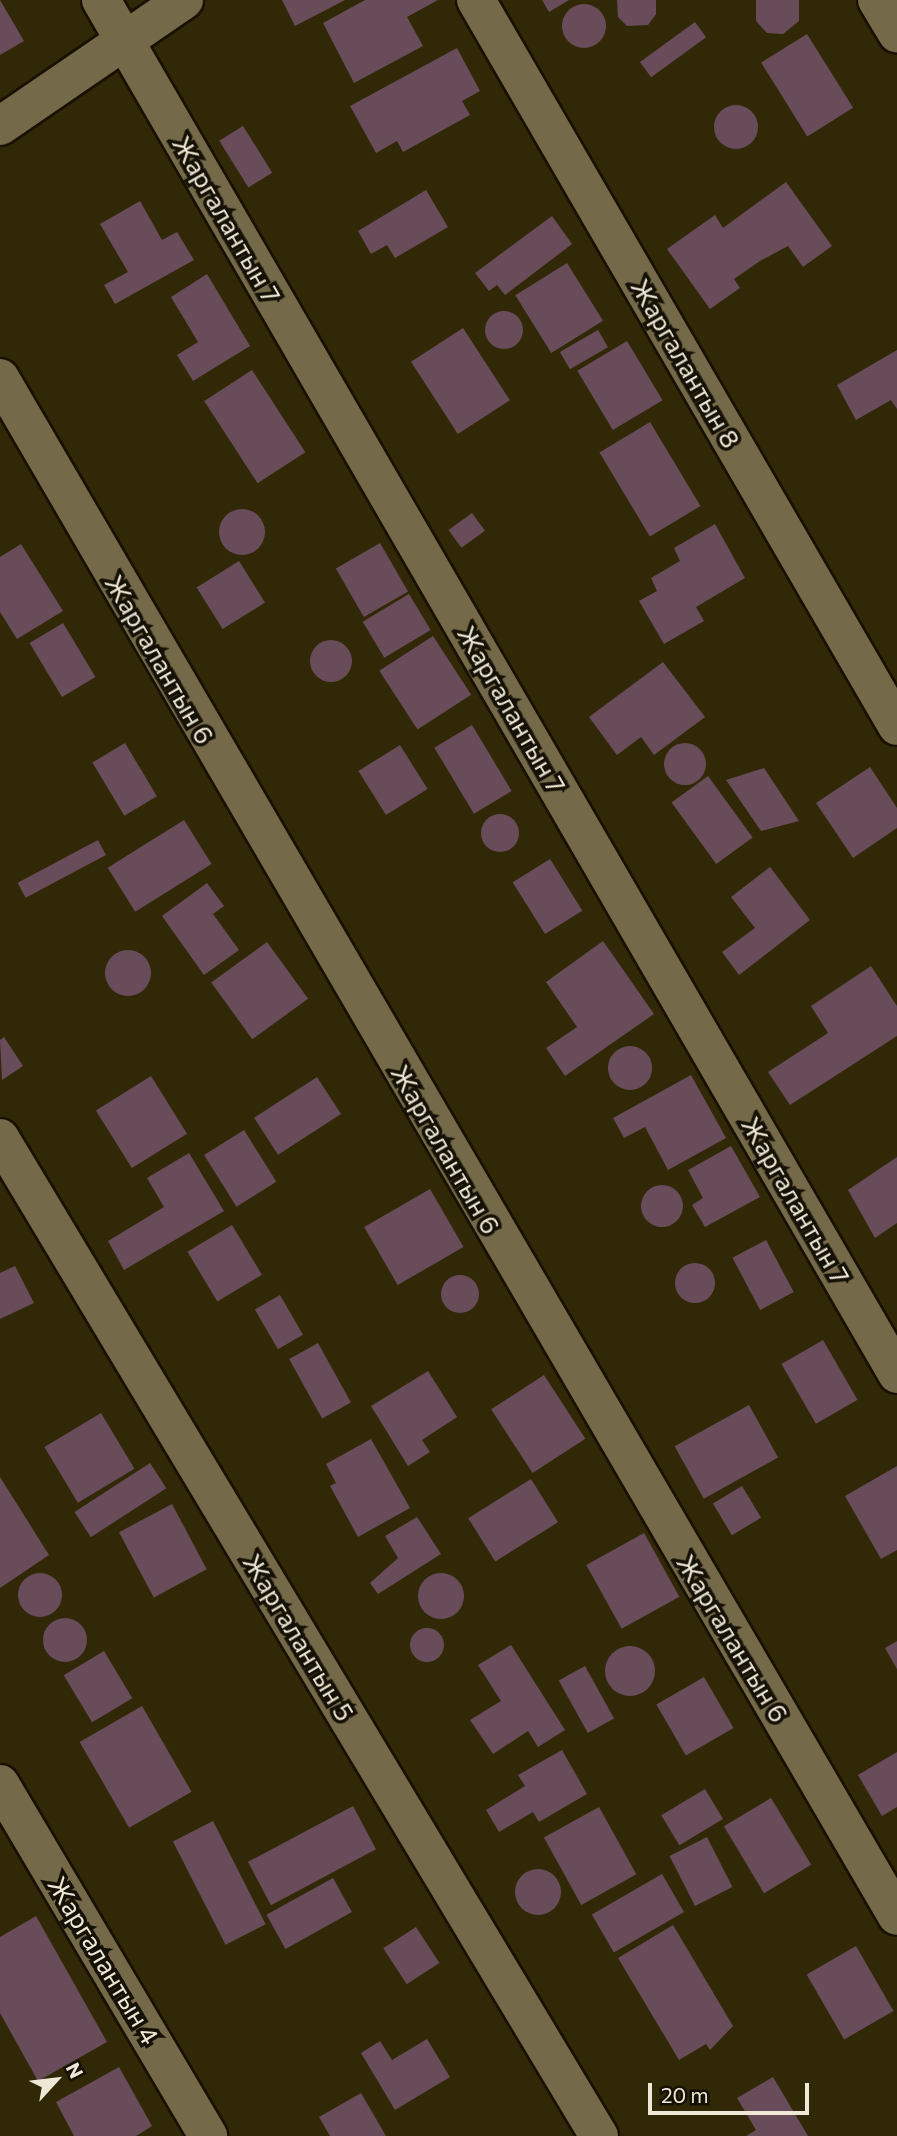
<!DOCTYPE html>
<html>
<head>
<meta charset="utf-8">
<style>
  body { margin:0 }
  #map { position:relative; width:897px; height:2136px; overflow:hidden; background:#312807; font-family:Commissioner,sans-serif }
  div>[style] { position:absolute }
  .building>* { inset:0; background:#694c5a; transform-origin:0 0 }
  .round { border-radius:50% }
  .roads { filter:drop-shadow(2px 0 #181100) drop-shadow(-2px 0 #181100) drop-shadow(0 2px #181100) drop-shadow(0 -2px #181100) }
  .minor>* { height:38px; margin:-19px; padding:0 19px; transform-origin:19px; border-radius:19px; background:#746949 }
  span { translate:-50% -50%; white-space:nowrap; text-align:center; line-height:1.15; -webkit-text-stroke:7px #151105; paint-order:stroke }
  .street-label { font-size:26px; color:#eee8d6 }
  .north { position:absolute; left:21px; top:2045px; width:70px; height:70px; -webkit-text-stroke:5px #151105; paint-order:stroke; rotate:63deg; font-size:19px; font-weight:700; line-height:28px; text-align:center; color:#eee8d6 }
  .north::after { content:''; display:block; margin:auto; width:24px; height:32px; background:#eee8d6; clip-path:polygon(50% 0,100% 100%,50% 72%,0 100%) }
  .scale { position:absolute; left:648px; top:2083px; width:161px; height:32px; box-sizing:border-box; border:4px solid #eee8d6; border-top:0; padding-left:9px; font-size:21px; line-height:24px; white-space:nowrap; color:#eee8d6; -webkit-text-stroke:5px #151105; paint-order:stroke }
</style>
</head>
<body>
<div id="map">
  <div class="building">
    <div style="clip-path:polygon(0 0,24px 41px,0 55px)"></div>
    <div style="clip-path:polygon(282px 0,345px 0,295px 26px)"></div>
    <div style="clip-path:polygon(365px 0,438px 0,407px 17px,423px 46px,354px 83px,323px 23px)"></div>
    <div style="clip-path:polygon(542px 0,569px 0,549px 12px)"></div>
    <div style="clip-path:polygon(617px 0,656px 0,656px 14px,648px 25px,627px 26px,618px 17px)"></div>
    <div style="clip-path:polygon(756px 0,799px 0,799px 21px,783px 34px,767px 33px,756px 21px)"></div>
    <div class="round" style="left:562px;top:4px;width:44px;height:44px"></div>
    <div style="left:695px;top:22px;width:19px;height:68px;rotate:54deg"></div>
    <div style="left:807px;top:34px;width:87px;height:54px;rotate:58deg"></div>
    <div style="clip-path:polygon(457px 48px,480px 91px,462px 101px,470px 115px,403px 152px,397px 141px,376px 153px,350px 106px)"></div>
    <div class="round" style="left:714px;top:105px;width:44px;height:44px"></div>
    <div style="left:243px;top:126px;width:55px;height:28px;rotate:58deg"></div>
    <div style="clip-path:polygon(786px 182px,832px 246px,803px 267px,788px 246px,760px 261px,734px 279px,740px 288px,710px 309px,667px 249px,715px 215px,723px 228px)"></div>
    <div style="clip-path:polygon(426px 190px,448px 227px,395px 258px,387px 245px,371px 254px,358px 231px)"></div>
    <div style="clip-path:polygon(140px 201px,162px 240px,177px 232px,194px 260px,115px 304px,104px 285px,128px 272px,100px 224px)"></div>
    <div style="clip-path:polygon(552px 216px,572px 244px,505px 295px,497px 285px,489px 291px,475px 273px)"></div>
    <div style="left:567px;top:263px;width:68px;height:61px;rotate:58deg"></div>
    <div style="clip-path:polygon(207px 274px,250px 346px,193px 381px,177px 355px,198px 342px,171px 297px)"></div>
    <div class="round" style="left:485px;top:311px;width:38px;height:38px"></div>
    <div style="left:463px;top:328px;width:86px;height:62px;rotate:57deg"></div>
    <div style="left:598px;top:330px;width:20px;height:44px;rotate:60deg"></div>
    <div style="left:627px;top:341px;width:69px;height:58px;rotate:59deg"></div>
    <div style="clip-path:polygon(897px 350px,897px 409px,891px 400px,856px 420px,837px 385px)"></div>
    <div style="left:252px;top:370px;width:98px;height:57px;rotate:57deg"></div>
    <div style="left:650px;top:422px;width:98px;height:59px;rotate:59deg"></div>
    <div class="round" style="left:219px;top:509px;width:46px;height:46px"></div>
    <div style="left:472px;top:513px;width:22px;height:29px;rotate:54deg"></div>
    <div style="clip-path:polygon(715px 524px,745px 578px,696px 607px,704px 621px,664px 644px,639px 601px,657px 591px,651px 578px,680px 561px,674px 548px)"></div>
    <div style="left:380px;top:543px;width:56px;height:51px;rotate:60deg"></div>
    <div style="clip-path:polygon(21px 544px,63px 611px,17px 639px,0 612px,0 557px)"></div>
    <div style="left:239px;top:561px;width:49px;height:50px;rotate:58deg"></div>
    <div style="left:409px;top:594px;width:42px;height:54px;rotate:59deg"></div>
    <div style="left:63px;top:623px;width:63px;height:39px;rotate:59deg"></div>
    <div style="left:433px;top:636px;width:70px;height:64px;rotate:57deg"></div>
    <div class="round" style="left:310px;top:640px;width:42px;height:42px"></div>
    <div style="clip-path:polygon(663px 662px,705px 717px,654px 755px,641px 737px,617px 755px,589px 717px)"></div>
    <div style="left:472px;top:725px;width:77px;height:44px;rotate:59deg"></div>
    <div style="left:125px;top:743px;width:62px;height:38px;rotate:59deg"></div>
    <div class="round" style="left:664px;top:743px;width:42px;height:42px"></div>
    <div style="left:400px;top:745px;width:52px;height:49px;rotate:58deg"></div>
    <div style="clip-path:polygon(870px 767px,897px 808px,897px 828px,853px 858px,816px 803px)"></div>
    <div style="clip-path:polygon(764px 768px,799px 821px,761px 831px,726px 780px)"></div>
    <div style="left:708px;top:776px;width:76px;height:45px;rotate:54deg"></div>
    <div class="round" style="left:481px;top:814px;width:38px;height:38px"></div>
    <div style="left:184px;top:820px;width:52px;height:90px;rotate:58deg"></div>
    <div style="left:98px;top:840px;width:17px;height:91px;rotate:62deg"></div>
    <div style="left:550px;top:859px;width:61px;height:44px;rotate:58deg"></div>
    <div style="clip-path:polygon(770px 867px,810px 920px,739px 975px,722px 952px,755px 928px,731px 897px)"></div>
    <div style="clip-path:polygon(207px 883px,224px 906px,213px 914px,239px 950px,204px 975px,162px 916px)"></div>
    <div style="clip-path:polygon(603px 941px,654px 1014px,565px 1076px,546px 1048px,577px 1027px,546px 982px)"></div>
    <div style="left:267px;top:942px;width:70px;height:69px;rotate:54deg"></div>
    <div class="round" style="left:105px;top:950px;width:46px;height:46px"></div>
    <div style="clip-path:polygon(871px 966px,897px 1006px,897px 1036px,790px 1105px,768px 1072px,828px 1033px,811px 1006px)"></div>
    <div style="clip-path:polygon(4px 1037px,23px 1066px,2px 1080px,0 1040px)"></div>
    <div class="round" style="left:608px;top:1046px;width:44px;height:44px"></div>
    <div style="clip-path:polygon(691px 1075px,726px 1138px,668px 1170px,645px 1127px,624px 1138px,613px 1118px)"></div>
    <div style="left:151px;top:1076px;width:68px;height:65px;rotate:58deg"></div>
    <div style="left:317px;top:1077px;width:44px;height:75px;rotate:57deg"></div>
    <div style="left:244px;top:1130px;width:61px;height:47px;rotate:58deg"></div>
    <div style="clip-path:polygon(731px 1146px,760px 1197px,705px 1227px,692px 1205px,703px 1198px,688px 1170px)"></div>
    <div style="clip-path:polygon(189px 1153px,224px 1211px,124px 1270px,108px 1241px,164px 1207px,147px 1178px)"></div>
    <div style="clip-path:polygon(897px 1157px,897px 1223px,875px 1238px,848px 1190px)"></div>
    <div class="round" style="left:641px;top:1185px;width:42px;height:42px"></div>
    <div style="left:430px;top:1189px;width:67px;height:76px;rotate:60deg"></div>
    <div style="left:232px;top:1225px;width:58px;height:52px;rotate:59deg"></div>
    <div style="left:766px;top:1240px;width:59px;height:38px;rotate:62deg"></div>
    <div class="round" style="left:675px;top:1263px;width:40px;height:40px"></div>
    <div style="clip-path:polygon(15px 1266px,34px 1303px,0 1319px,0 1273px)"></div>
    <div class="round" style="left:441px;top:1275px;width:38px;height:38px"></div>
    <div style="left:280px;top:1295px;width:46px;height:29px;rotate:60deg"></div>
    <div style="left:823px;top:1340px;width:69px;height:48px;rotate:60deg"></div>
    <div style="left:318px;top:1343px;width:68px;height:33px;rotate:61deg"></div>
    <div style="clip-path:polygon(428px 1371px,457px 1417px,422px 1440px,430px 1452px,408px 1466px,371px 1406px)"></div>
    <div style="left:544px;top:1375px;width:76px;height:63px;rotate:57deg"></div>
    <div style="left:749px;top:1405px;width:60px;height:85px;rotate:61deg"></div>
    <div style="left:101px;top:1413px;width:65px;height:66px;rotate:59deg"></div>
    <div style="clip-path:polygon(371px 1439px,410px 1508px,358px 1537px,330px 1486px,336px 1483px,326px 1464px)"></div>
    <div style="left:150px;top:1463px;width:30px;height:90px;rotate:57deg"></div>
    <div style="clip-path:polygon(897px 1466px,897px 1550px,881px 1559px,845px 1496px)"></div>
    <div style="clip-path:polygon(0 1477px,49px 1555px,0 1588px)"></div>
    <div style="left:531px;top:1479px;width:51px;height:74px;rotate:58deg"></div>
    <div style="left:742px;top:1486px;width:37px;height:34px;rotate:59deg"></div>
    <div style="left:172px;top:1504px;width:74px;height:60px;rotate:62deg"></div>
    <div style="clip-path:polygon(417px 1517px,441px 1554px,378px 1594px,370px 1583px,398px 1558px,385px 1536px)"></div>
    <div style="left:644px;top:1533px;width:73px;height:66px;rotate:61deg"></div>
    <div class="round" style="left:418px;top:1573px;width:46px;height:46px"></div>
    <div class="round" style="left:18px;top:1573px;width:44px;height:44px"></div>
    <div class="round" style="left:43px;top:1618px;width:44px;height:44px"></div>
    <div class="round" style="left:410px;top:1628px;width:34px;height:34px"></div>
    <div style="clip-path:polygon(897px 1641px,897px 1669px,885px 1648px)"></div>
    <div style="clip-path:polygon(511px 1645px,565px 1730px,538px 1747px,528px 1731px,493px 1754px,470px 1720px,501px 1701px,478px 1665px)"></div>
    <div class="round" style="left:605px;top:1646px;width:50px;height:50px"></div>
    <div style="left:104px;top:1651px;width:55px;height:47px;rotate:59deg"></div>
    <div style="left:585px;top:1666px;width:60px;height:30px;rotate:61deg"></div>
    <div style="left:704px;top:1677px;width:59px;height:55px;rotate:60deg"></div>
    <div style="left:142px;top:1706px;width:99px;height:72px;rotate:60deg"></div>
    <div style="clip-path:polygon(562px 1750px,587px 1794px,539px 1822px,533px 1812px,499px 1832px,486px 1810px,525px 1786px,518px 1775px)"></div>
    <div style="clip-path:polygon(897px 1752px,897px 1807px,882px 1816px,858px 1775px)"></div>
    <div style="left:705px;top:1789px;width:35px;height:51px;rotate:59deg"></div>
    <div style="left:771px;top:1798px;width:78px;height:55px;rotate:59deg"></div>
    <div style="left:353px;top:1806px;width:49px;height:119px;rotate:62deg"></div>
    <div style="left:599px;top:1807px;width:77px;height:63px;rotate:61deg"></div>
    <div style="left:213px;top:1821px;width:116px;height:45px;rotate:63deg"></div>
    <div style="left:707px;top:1837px;width:56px;height:42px;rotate:63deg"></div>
    <div class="round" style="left:515px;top:1869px;width:46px;height:46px"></div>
    <div style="left:662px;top:1874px;width:44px;height:81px;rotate:60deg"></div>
    <div style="left:333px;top:1878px;width:39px;height:76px;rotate:61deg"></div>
    <div style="clip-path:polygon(36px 1916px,107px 2042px,38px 2081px,0 2013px,0 1937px)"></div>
    <div style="clip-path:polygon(673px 1925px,733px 2026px,710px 2050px,706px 2044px,679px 2060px,618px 1958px)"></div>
    <div style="left:416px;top:1927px;width:43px;height:39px;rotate:57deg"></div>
    <div style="left:856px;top:1946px;width:75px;height:57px;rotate:60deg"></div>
    <div style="clip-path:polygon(427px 2039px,450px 2077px,395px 2110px,361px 2053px,380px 2041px,392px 2060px)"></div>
    <div style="clip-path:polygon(119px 2067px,152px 2126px,136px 2136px,74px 2136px,56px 2102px)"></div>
    <div style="clip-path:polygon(773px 2077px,808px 2136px,746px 2136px,756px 2130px,737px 2098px)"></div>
    <div style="clip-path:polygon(361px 2093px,386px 2136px,330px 2136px,319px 2117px)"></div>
  </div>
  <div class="roads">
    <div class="minor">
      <div style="left:101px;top:0;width:1588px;rotate:59.91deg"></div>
      <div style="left:476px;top:0;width:839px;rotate:59.89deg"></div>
      <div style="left:877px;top:0;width:39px;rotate:59deg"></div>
      <div style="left:0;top:126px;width:223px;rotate:-34.4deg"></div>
      <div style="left:0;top:378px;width:1780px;rotate:59.75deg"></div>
      <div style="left:0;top:1138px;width:1164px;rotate:59.03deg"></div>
      <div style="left:0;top:1784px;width:409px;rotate:59.4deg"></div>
    </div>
  </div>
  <div class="street-label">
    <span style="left:227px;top:219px;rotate:60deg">Жаргалантын 7</span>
    <span style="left:686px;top:363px;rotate:60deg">Жаргалантын 8</span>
    <span style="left:160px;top:659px;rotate:60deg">Жаргалантын 6</span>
    <span style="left:512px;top:709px;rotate:60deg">Жаргалантын 7</span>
    <span style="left:446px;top:1149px;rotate:60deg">Жаргалантын 6</span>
    <span style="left:796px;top:1200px;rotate:60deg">Жаргалантын 7</span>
    <span style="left:299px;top:1637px;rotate:59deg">Жаргалантын 5</span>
    <span style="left:733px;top:1638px;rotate:59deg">Жаргалантын 6</span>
    <span style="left:104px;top:1960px;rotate:59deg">Жаргалантын 4</span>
  </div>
  <div class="north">N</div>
  <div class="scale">20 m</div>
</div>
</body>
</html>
